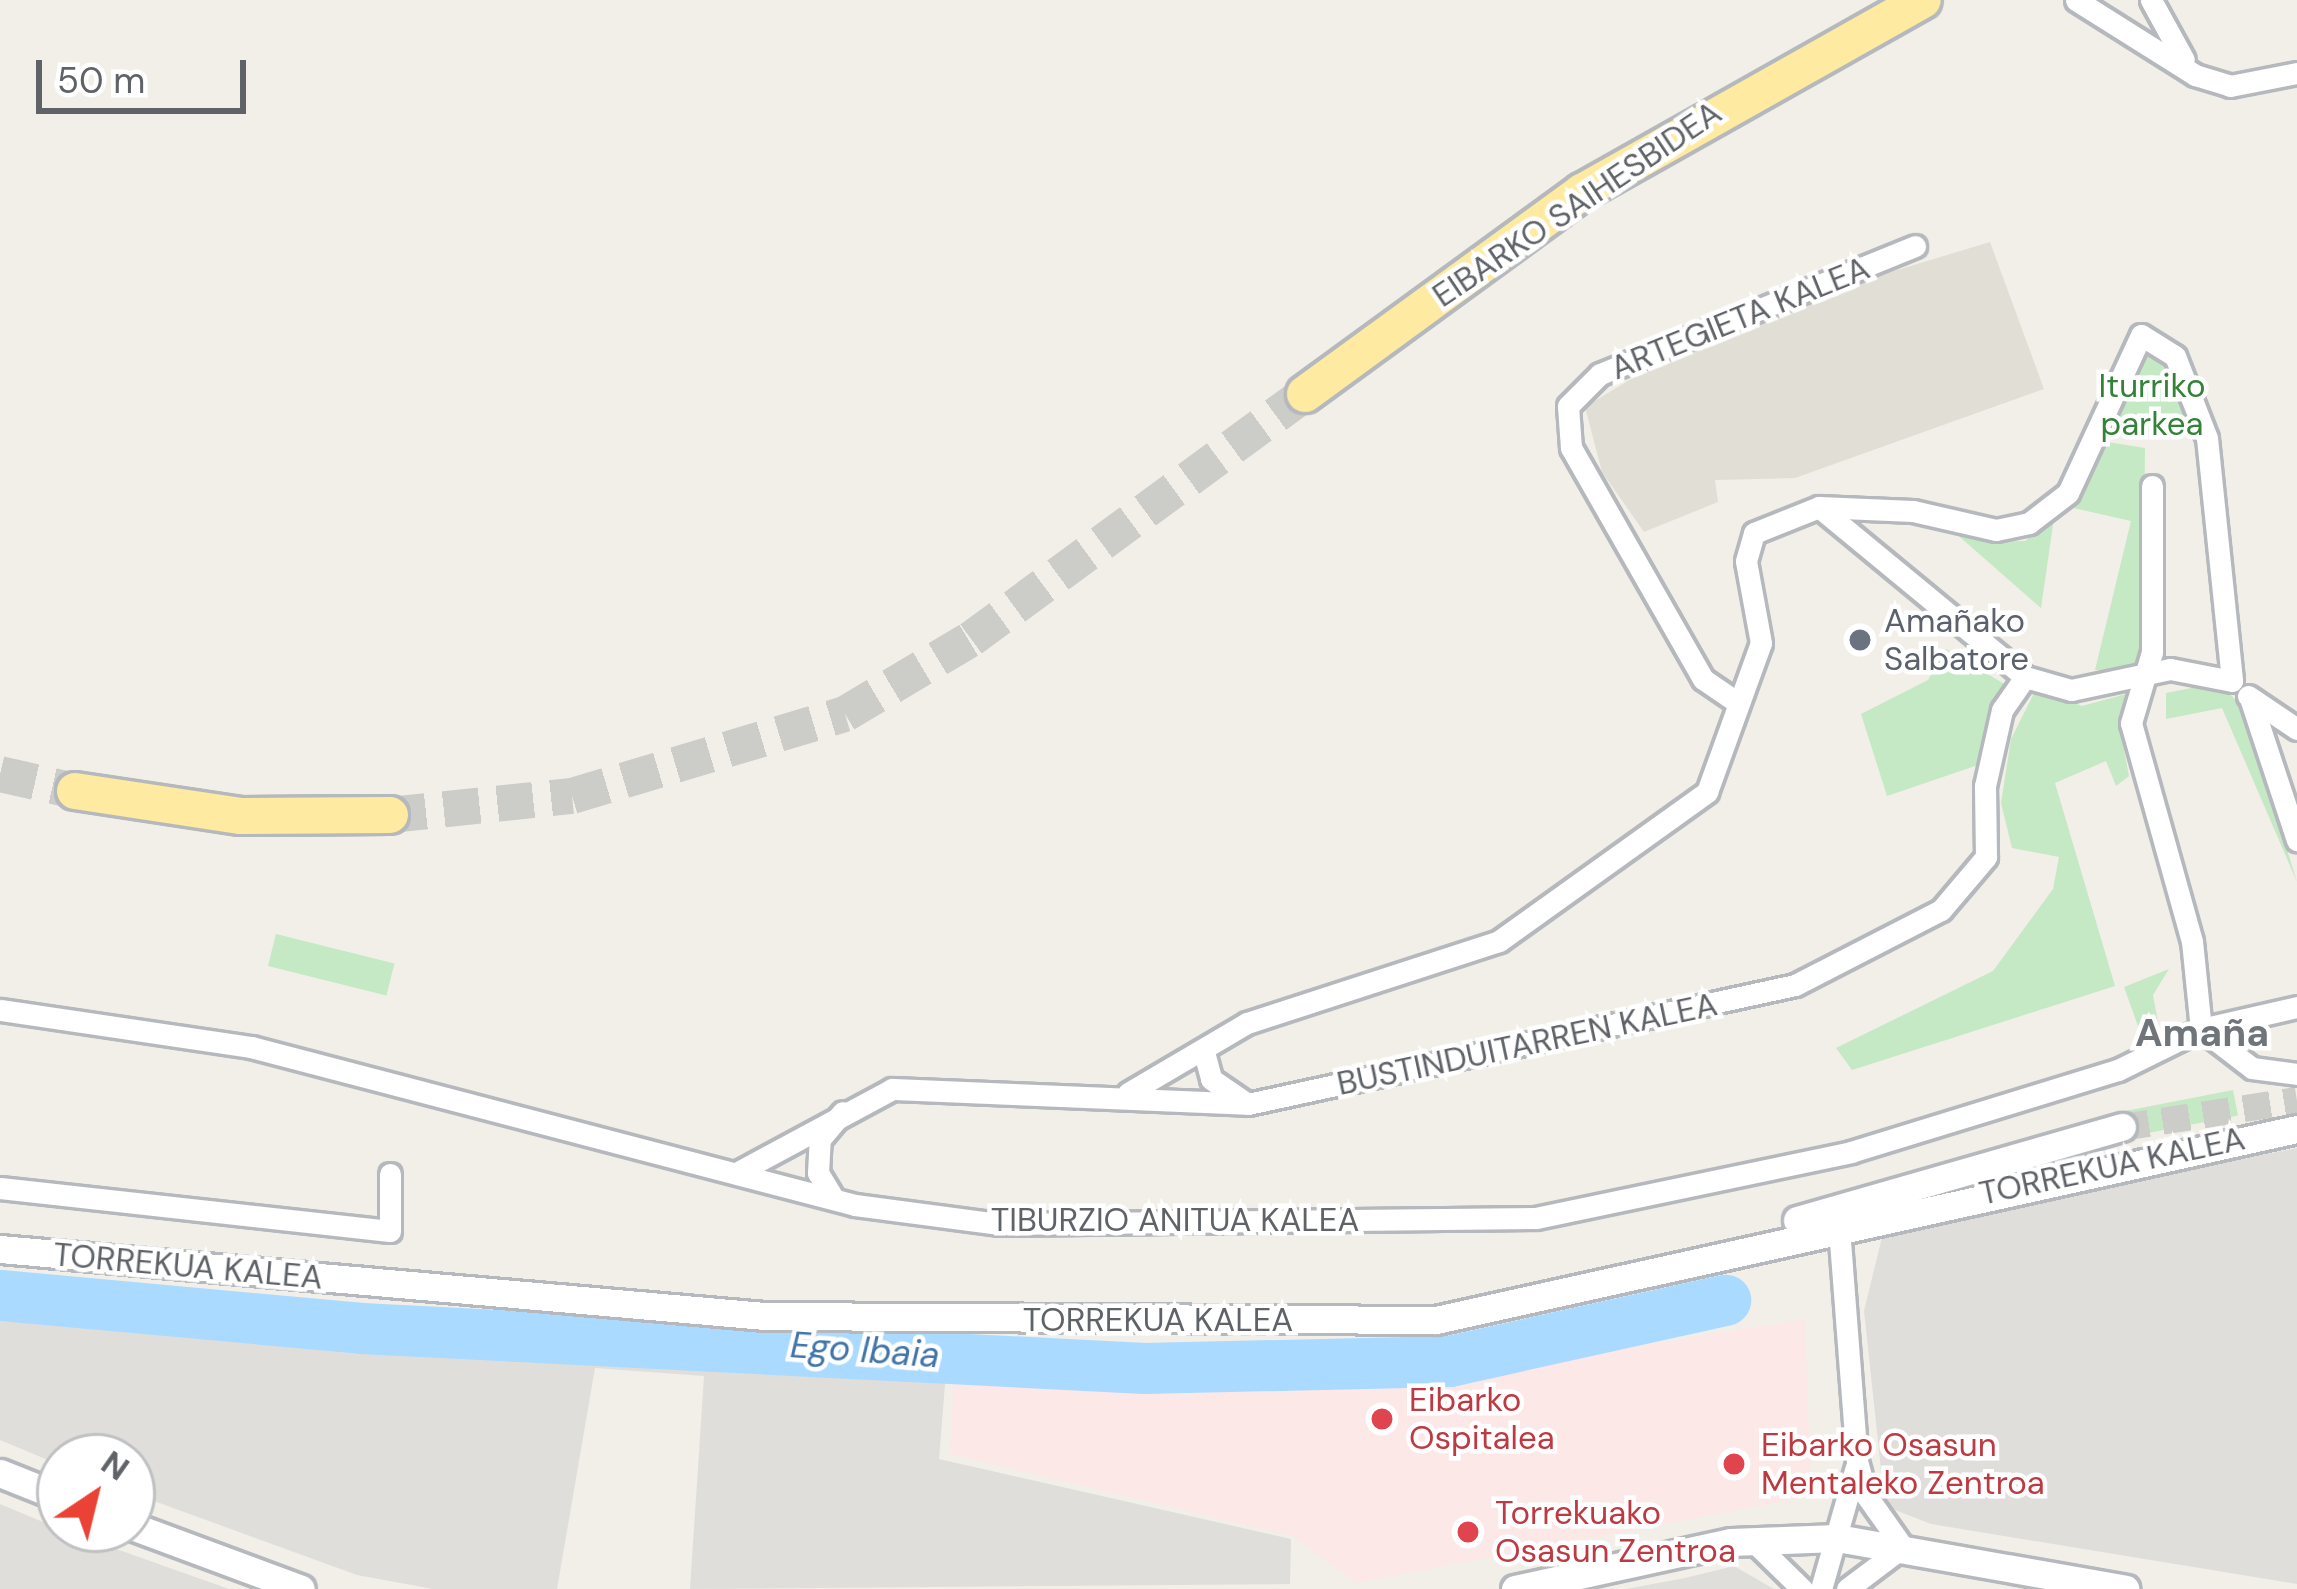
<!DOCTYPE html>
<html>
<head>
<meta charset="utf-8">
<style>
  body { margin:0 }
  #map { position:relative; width:2297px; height:1589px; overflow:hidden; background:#f1efe8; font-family:"DM Sans",sans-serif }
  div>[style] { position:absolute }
  .industrial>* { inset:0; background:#e0deda }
  .education>* { inset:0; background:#e1ded6 }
  .medical>* { inset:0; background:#fce8e6 }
  .green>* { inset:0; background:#c5e8c5; transform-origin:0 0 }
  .river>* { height:51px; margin:-25.5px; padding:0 25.5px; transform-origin:25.5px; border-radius:25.5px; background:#aadaff }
  .tertiary-tunnel>* { height:27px; margin-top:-13.5px; transform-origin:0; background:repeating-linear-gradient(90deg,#ccccc8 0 27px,transparent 0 41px) }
  .trunk-tunnel>* { height:36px; margin-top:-18px; transform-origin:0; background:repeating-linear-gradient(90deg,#ccccc8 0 36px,transparent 0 54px) }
  .roads { filter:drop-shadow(3px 0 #b5b8bc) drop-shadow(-3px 0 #b5b8bc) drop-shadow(0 3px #b5b8bc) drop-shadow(0 -3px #b5b8bc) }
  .minor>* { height:21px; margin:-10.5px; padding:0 10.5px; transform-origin:10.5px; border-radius:10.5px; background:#fff }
  .tertiary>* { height:27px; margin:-13.5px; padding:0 13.5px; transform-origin:13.5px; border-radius:13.5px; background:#fff }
  .trunk>* { height:36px; margin:-18px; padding:0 18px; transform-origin:18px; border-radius:18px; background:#feeaa1 }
  .dots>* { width:33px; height:33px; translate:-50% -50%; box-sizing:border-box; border:6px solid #fff; border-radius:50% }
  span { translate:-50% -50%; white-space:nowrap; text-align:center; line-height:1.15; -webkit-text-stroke:9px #fff; paint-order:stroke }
  .street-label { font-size:33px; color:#5f6368 }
  .park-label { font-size:33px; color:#348238 }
  .worship-label { font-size:33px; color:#5b616d }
  .left { translate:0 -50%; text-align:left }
  .health-label { font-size:33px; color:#be3a42 }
  .water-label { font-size:36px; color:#4174aa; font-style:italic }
  .quarter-label { font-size:39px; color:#70757a; font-weight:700 }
  .north { position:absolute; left:36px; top:1433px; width:120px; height:120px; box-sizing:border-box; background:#fff; border:3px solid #bfc1c3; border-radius:50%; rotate:35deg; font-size:33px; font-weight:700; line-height:48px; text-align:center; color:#5f6368 }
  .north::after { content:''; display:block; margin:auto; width:42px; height:54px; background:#ea4335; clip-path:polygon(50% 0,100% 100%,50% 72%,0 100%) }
  .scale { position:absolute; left:36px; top:60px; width:210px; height:54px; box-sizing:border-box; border:6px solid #5f6368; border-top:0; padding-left:15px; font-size:36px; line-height:42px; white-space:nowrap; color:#5f6368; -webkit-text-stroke:9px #fff; paint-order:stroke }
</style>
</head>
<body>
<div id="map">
  <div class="industrial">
    <div style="clip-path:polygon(2297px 1148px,2297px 1584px,1931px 1524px,1885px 1506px,1864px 1311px,1884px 1229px)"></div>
    <div style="clip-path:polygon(0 1314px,683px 1361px,694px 1349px,947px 1359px,939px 1459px,1291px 1539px,1290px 1584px,690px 1589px,704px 1376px,595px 1368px,557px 1589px,433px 1589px,357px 1575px,132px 1493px,132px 1457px,60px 1465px,0 1440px)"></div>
    <div style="clip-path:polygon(0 1504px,60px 1529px,229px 1589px,0 1589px)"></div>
    <div style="clip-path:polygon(1734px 1566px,1774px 1589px,1626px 1589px,1685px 1578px)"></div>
  </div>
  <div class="education">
    <div style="clip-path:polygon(1990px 242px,2044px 389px,1795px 478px,1715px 480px,1718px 502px,1644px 532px,1602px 472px,1585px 407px,1675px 352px,1808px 297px)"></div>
  </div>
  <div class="medical">
    <div style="clip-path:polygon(1805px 1319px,1811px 1496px,1356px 1583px,1292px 1536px,950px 1454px,954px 1381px,1404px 1384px)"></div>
  </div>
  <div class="green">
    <div style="clip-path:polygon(2143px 340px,2169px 359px,2200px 437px,2101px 435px)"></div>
    <div style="clip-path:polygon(2101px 441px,2145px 448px,2143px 645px,2132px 670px,2095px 670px,2131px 521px,2069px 507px)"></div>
    <div style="clip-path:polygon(2054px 518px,2041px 608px,1945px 524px,1983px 542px,2025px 541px)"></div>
    <div style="clip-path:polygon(1946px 649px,2006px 685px,1978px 765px,1887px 796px,1861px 714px,1928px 680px)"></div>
    <div style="clip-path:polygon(2217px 683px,2243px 706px,2297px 882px,2222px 708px,2166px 719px,2166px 693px)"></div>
    <div style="clip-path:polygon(2036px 689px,2082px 706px,2126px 694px,2118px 718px,2129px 776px,2116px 786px,2106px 761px,2055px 783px,2115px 986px,1852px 1070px,1836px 1048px,1993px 971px,2053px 889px,2059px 857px,2012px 848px,2001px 803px,2011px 739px)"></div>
    <div style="left:276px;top:934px;width:122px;height:33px;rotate:14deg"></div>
    <div style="clip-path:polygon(2169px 969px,2153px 995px,2158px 1022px,2139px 1029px,2124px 987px)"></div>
    <div style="left:2233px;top:1090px;width:26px;height:116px;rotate:79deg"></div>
  </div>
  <div class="river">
    <div style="left:0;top:1295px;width:363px;rotate:5.2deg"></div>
    <div style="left:361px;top:1328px;width:784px;rotate:2.92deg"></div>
    <div style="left:1144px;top:1368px;width:305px;rotate:-1.3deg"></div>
    <div style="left:1449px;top:1361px;width:283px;rotate:-12.5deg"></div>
  </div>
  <div class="tertiary-tunnel">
    <div style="left:2122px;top:1127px;width:177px;rotate:-8.8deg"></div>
  </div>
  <div class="trunk-tunnel">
    <div style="left:0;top:774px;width:77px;rotate:12.8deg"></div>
    <div style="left:390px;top:815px;width:183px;rotate:-6deg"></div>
    <div style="left:572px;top:796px;width:285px;rotate:-16.7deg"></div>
    <div style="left:845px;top:714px;width:147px;rotate:-30.8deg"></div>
    <div style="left:971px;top:639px;width:414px;rotate:-36.3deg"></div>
  </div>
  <div class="roads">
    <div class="minor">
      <div style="left:2076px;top:0;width:141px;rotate:32.2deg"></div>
      <div style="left:2195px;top:75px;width:37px;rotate:17deg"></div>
      <div style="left:2230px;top:86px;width:68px;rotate:-11deg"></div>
      <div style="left:2151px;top:0;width:68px;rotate:61.2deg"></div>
      <div style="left:2152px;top:486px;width:166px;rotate:90deg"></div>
      <div style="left:2152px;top:652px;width:74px;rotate:106.5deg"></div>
      <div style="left:2131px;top:723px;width:226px;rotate:74.4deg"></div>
      <div style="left:2192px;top:941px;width:88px;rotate:84.2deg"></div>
      <div style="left:2248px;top:696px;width:59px;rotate:34deg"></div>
      <div style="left:2250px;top:698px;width:150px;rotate:71.7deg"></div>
      <div style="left:1738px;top:703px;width:42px;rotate:-145.6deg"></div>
      <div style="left:1703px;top:679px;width:266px;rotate:-119.7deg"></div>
      <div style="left:1571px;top:448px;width:42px;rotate:-94.1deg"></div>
      <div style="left:1568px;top:406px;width:45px;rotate:-45deg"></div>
      <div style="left:1600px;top:374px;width:340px;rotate:-22.1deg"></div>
      <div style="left:0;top:1010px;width:254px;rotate:8.4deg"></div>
      <div style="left:251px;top:1047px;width:624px;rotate:14.66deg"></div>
      <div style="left:855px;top:1205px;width:146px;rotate:7.5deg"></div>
      <div style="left:1000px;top:1224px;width:536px;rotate:-0.64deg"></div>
      <div style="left:1536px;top:1218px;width:322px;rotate:-11.8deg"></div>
      <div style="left:1851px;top:1152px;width:279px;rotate:-17.1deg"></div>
      <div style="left:2118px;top:1070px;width:93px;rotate:-26.3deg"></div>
      <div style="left:2201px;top:1029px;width:98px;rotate:-12.9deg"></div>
      <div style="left:2201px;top:1029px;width:64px;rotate:37.4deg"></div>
      <div style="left:2252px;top:1068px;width:45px;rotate:7.6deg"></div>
      <div style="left:1204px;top:1052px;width:28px;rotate:75deg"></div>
      <div style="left:1211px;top:1079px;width:42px;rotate:34.4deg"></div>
      <div style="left:1128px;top:1093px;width:138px;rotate:-30.5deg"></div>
      <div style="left:1247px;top:1023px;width:265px;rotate:-18deg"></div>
      <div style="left:1499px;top:941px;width:256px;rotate:-35.6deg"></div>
      <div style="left:1707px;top:792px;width:158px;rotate:-70.1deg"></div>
      <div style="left:1761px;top:643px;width:83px;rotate:-100.4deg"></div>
      <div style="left:1746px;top:561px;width:29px;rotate:-74deg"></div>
      <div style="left:1754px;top:533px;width:70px;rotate:-21.8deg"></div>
      <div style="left:1819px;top:507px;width:94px;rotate:2.4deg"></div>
      <div style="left:1913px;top:511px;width:85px;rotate:12.9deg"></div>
      <div style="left:1996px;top:530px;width:34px;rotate:-12deg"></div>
      <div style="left:2029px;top:523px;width:49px;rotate:-37.6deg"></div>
      <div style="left:2068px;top:493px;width:174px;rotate:-65.2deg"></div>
      <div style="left:2141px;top:335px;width:40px;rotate:32deg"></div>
      <div style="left:2175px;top:356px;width:88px;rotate:68.7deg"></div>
      <div style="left:2207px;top:438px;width:244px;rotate:84.1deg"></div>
      <div style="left:2232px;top:681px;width:63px;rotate:-169deg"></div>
      <div style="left:2170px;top:669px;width:101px;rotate:168deg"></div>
      <div style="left:2071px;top:690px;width:48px;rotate:-164.2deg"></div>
      <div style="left:2025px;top:677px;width:267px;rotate:-140.5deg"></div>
      <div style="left:740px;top:1171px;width:173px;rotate:-28.3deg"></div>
      <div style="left:892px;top:1089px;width:356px;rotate:2.4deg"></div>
      <div style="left:1248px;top:1104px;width:560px;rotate:-12.27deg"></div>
      <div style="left:1795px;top:985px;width:164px;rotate:-27.2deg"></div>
      <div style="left:1941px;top:910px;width:70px;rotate:-49.7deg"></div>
      <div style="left:1986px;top:857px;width:71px;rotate:-90.8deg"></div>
      <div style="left:1985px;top:786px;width:78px;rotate:-77.4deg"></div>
      <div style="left:2002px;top:710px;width:40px;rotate:-55.1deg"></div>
      <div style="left:0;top:1188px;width:392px;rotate:6.3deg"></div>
      <div style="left:390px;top:1231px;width:57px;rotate:-90deg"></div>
      <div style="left:832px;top:1196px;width:27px;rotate:-121deg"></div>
      <div style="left:818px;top:1173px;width:34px;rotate:-87deg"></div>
      <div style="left:820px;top:1139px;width:35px;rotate:-50deg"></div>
      <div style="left:1839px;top:1228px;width:234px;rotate:85.6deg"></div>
      <div style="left:1857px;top:1461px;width:35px;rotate:75deg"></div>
      <div style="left:1866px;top:1495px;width:67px;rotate:54.7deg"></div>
      <div style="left:1753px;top:1541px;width:69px;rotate:44.4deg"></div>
      <div style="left:1821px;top:1589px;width:127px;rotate:-74deg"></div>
      <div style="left:1847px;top:1589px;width:66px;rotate:-37deg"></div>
    </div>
    <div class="tertiary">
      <div style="left:1797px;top:1220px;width:338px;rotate:-16deg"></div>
      <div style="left:0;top:1249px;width:768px;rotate:5.01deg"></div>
      <div style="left:765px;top:1316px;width:671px;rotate:0.34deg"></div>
      <div style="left:1436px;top:1320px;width:882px;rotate:-12.51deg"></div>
      <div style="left:0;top:1473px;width:65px;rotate:21.8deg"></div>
      <div style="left:132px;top:1526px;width:180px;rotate:20.4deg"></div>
      <div style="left:1515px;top:1589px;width:221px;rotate:-12.3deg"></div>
      <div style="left:1731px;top:1542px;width:106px;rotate:-2.2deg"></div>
      <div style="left:1837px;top:1538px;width:293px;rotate:10deg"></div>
    </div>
    <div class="trunk">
      <div style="left:1305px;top:394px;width:343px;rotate:-36.1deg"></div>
      <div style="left:1582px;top:192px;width:391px;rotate:-29.4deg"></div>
      <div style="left:75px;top:791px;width:168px;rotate:8.6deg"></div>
      <div style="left:241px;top:816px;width:149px;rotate:-0.4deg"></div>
    </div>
  </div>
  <div class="dots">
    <div style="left:1860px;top:640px;background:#6b7280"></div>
    <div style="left:1382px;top:1419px;background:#e0444e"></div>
    <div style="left:1734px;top:1464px;background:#e0444e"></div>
    <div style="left:1468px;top:1532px;background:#e0444e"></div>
  </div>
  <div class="street-label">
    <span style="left:1577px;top:204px;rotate:-34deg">EIBARKO SAIHESBIDEA</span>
    <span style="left:1740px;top:318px;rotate:-22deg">ARTEGIETA KALEA</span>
    <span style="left:1527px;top:1044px;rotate:-12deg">BUSTINDUITARREN KALEA</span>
    <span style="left:2112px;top:1166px;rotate:-12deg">TORREKUA KALEA</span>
    <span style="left:1175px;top:1220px">TIBURZIO ANITUA KALEA</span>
    <span style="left:188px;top:1266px;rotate:5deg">TORREKUA KALEA</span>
    <span style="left:1158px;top:1320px">TORREKUA KALEA</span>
  </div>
  <div class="park-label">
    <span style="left:2152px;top:405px">Iturriko<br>parkea</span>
  </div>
  <div class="worship-label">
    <span class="left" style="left:1884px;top:640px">Amañako<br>Salbatore</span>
  </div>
  <div class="health-label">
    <span class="left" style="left:1409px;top:1419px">Eibarko<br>Ospitalea</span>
    <span class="left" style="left:1761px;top:1464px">Eibarko Osasun<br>Mentaleko Zentroa</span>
    <span class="left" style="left:1495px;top:1532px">Torrekuako<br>Osasun Zentroa</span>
  </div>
  <div class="water-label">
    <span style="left:865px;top:1350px;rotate:4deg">Ego Ibaia</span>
  </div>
  <div class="quarter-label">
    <span style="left:2202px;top:1033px">Amaña</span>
  </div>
  <div class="north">N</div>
  <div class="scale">50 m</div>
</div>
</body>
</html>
